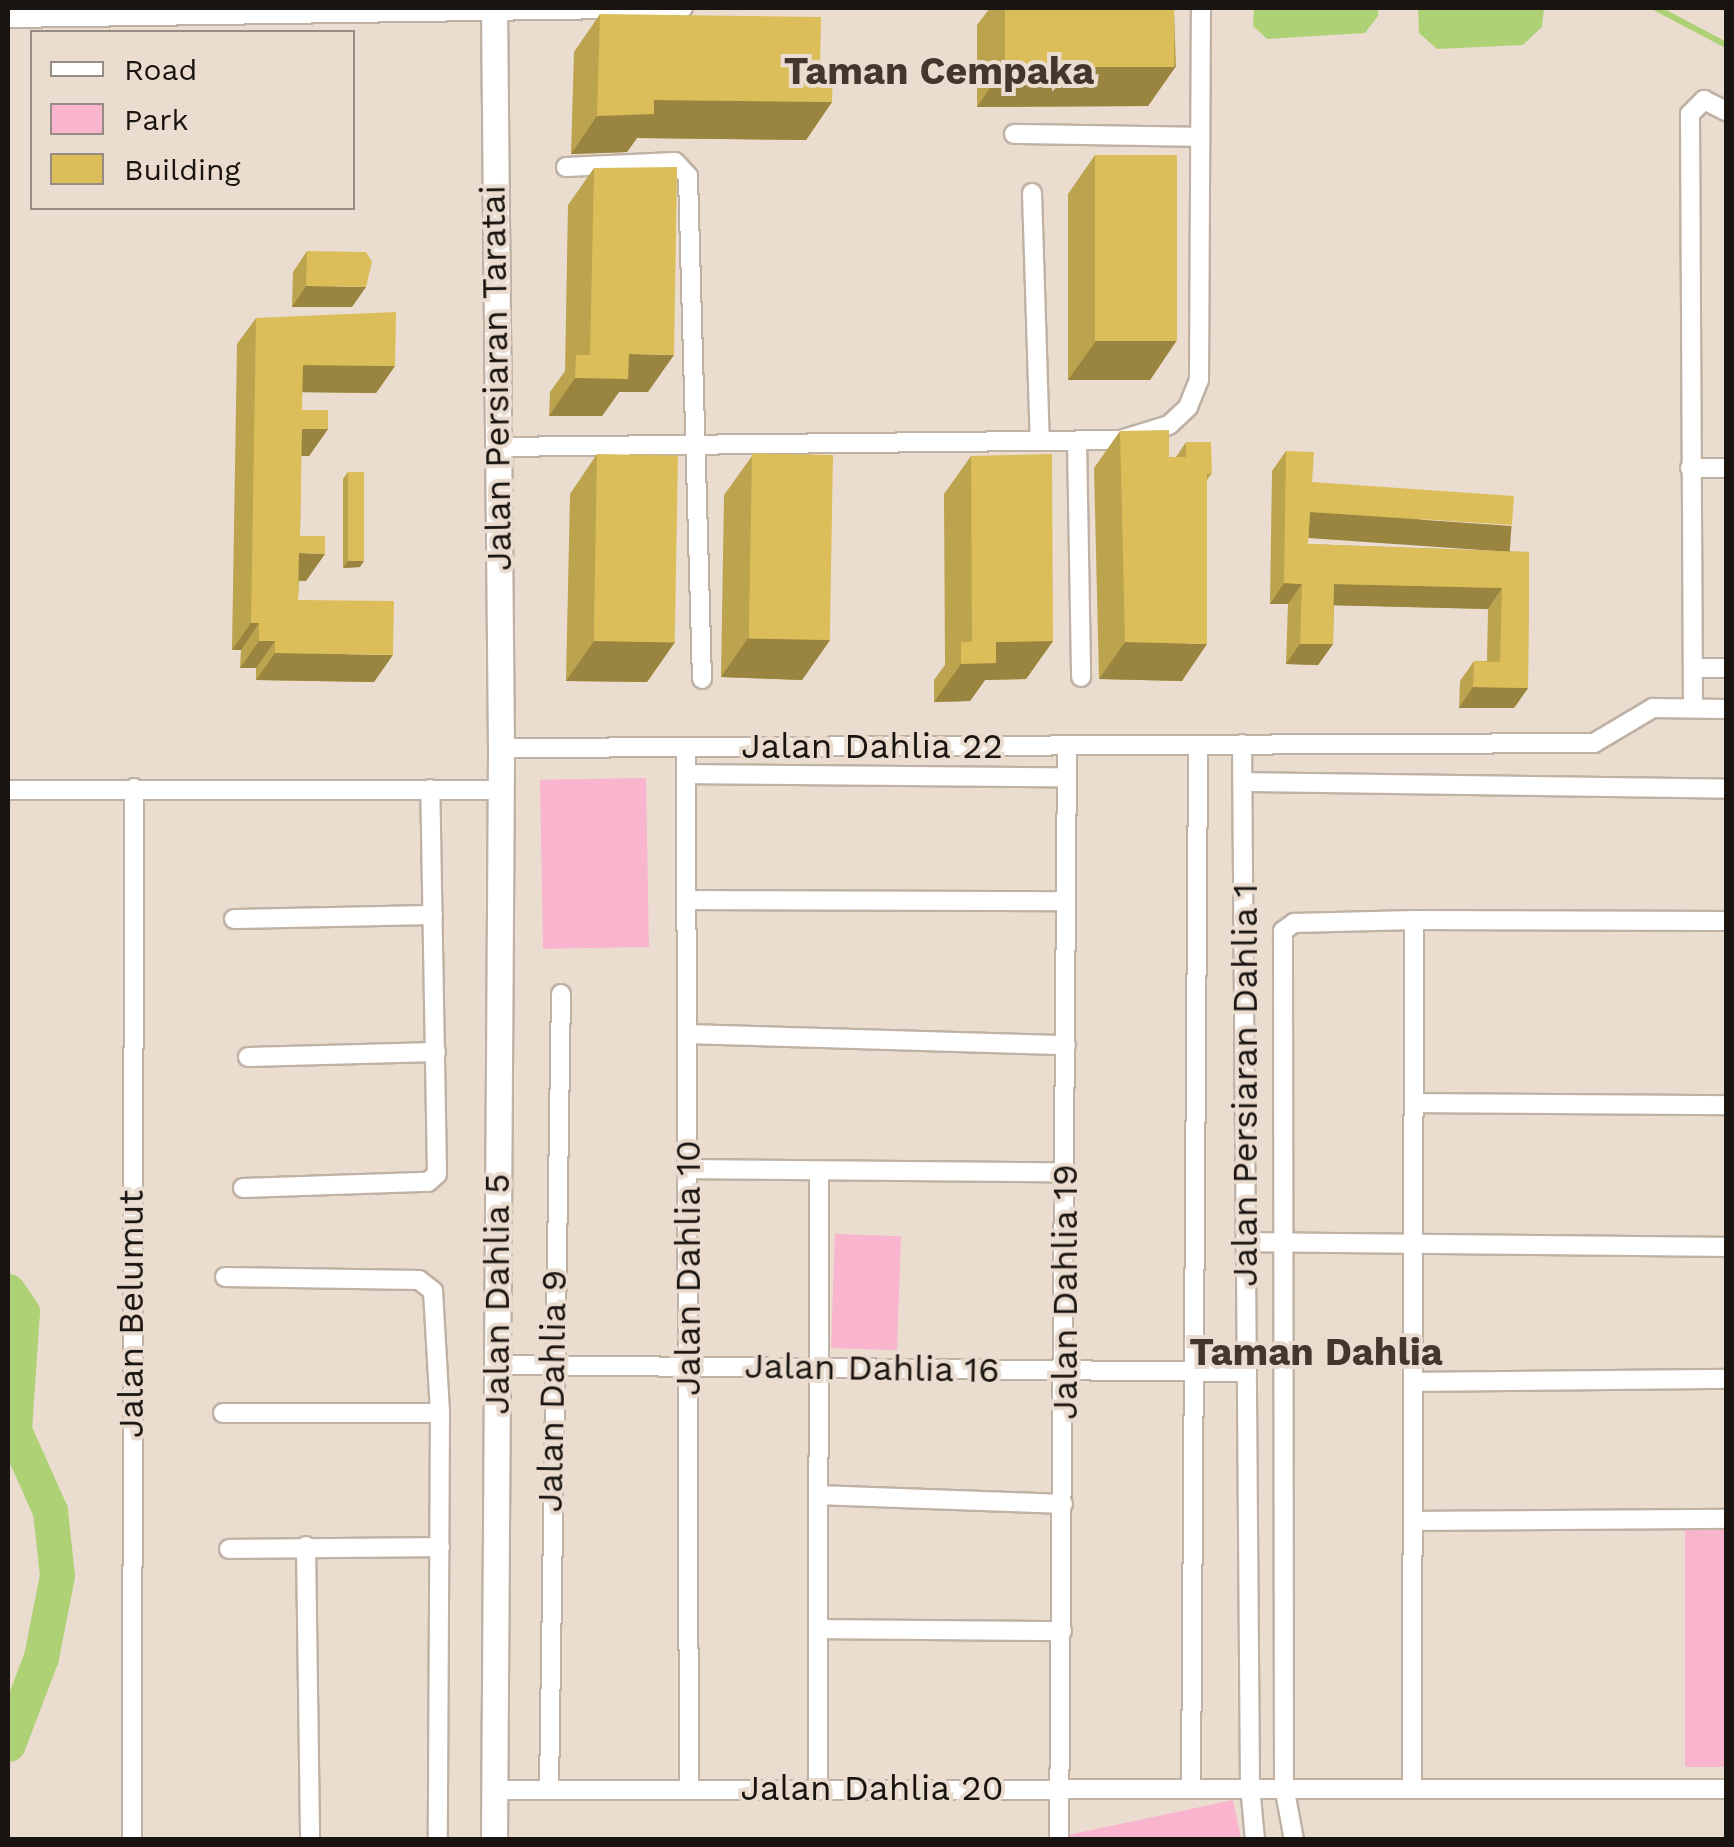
<!DOCTYPE html>
<html>
<head>
<meta charset="utf-8">
<style>
  body { margin:0 }
  #map { position:relative; width:1734px; height:1847px; overflow:hidden; background:#ebdcd0; font-family:"Work Sans",sans-serif }
  div>[style] { position:absolute }
  .green>* { inset:0; background:#f9b4ce; transform-origin:0 0 }
  .water>* { inset:0; background:#aed176 }
  .stream>* { height:6px; margin:-3px; padding:0 3px; transform-origin:3px; border-radius:3px; background:#aed176 }
  .river>* { height:35px; margin:-17.5px; padding:0 17.5px; transform-origin:17.5px; border-radius:17.5px; background:#aed176 }
  .roads { filter:drop-shadow(2px 0 #c0b1a5) drop-shadow(-2px 0 #c0b1a5) drop-shadow(0 2px #c0b1a5) drop-shadow(0 -2px #c0b1a5) }
  .street>* { height:18px; margin:-9px; padding:0 9px; transform-origin:9px; border-radius:9px; background:#fff }
  .secondary>* { height:25px; margin:-12.5px; padding:0 12.5px; transform-origin:12.5px; border-radius:12.5px; background:#fff }
  .wall>* { inset:0; background:#bca34d }
  .shaded-wall>* { inset:0; background:#99853f; transform-origin:0 0 }
  .building>* { inset:0; background:#dbbe5a; transform-origin:0 0 }
  span { translate:-50% -50%; white-space:nowrap; text-align:center; line-height:1.15; -webkit-text-stroke:8px #ebdcd0; paint-order:stroke }
  .street-label { font-size:35px; color:#191410 }
  .neighbourhood-label { font-size:38px; color:#43372d; font-weight:700 }
  .frame { position:absolute; inset:0; border:10px solid #191410; pointer-events:none }
  .legend { position:absolute; left:30px; top:30px; width:325px; height:180px; box-sizing:border-box; background:#ebdcd0; border:2px solid #978c83; margin:0; padding:12px 18px; list-style:none; font-size:30px; color:#191410 }
  .legend li { display:flex; align-items:center; gap:20px; height:50px }
  .legend b { width:50px; border:2px solid #978c83 }
</style>
</head>
<body>
<div id="map">
  <div class="green">
    <div style="left:646px;top:778px;width:169px;height:106px;rotate:89deg"></div>
    <div style="left:835px;top:1234px;width:66px;height:114px;rotate:2deg"></div>
    <div style="left:1685px;top:1529px;width:41px;height:238px"></div>
    <div style="left:1233px;top:1800px;width:40px;height:167px;rotate:78deg"></div>
  </div>
  <div class="water">
    <div style="clip-path:polygon(1254px 8px,1378px 8px,1378px 16px,1365px 33px,1267px 39px,1253px 26px)"></div>
    <div style="clip-path:polygon(1418px 8px,1544px 8px,1542px 27px,1523px 45px,1437px 49px,1419px 33px)"></div>
  </div>
  <div class="stream">
    <div style="left:1656px;top:8px;width:79px;rotate:27.9deg"></div>
  </div>
  <div class="river">
    <div style="left:8px;top:1291px;width:25px;rotate:56deg"></div>
    <div style="left:22px;top:1312px;width:118px;rotate:93.9deg"></div>
    <div style="left:14px;top:1430px;width:89px;rotate:66deg"></div>
    <div style="left:50px;top:1511px;width:64px;rotate:83.8deg"></div>
    <div style="left:57px;top:1575px;width:84px;rotate:101deg"></div>
    <div style="left:41px;top:1657px;width:93px;rotate:110.8deg"></div>
  </div>
  <div class="roads">
    <div class="street">
      <div style="left:8px;top:18px;width:675px;rotate:-0.85deg"></div>
      <div style="left:1014px;top:134px;width:186px;rotate:0.9deg"></div>
      <div style="left:566px;top:167px;width:109px;rotate:-2.6deg"></div>
      <div style="left:675px;top:162px;width:19px;rotate:47deg"></div>
      <div style="left:688px;top:176px;width:503px;rotate:88.41deg"></div>
      <div style="left:1032px;top:193px;width:248px;rotate:88.2deg"></div>
      <div style="left:1077px;top:441px;width:236px;rotate:89deg"></div>
      <div style="left:495px;top:447px;width:625px;rotate:-0.64deg"></div>
      <div style="left:1120px;top:440px;width:51px;rotate:-17deg"></div>
      <div style="left:1169px;top:425px;width:26px;rotate:-43deg"></div>
      <div style="left:1188px;top:407px;width:29px;rotate:-68deg"></div>
      <div style="left:1199px;top:380px;width:372px;rotate:-89.7deg"></div>
      <div style="left:1690px;top:468px;width:36px"></div>
      <div style="left:1693px;top:668px;width:33px"></div>
      <div style="left:1693px;top:708px;width:594px;rotate:-90.29deg"></div>
      <div style="left:1690px;top:114px;width:20px;rotate:-45deg"></div>
      <div style="left:1704px;top:100px;width:25px;rotate:27deg"></div>
      <div style="left:1242px;top:744px;width:1042px;rotate:89.56deg"></div>
      <div style="left:1250px;top:1786px;width:54px;rotate:84.7deg"></div>
      <div style="left:686px;top:747px;width:1042px;rotate:89.84deg"></div>
      <div style="left:501px;top:748px;width:1093px;rotate:-0.26deg"></div>
      <div style="left:1594px;top:743px;width:69px;rotate:-30.7deg"></div>
      <div style="left:1653px;top:708px;width:73px;rotate:0.8deg"></div>
      <div style="left:686px;top:774px;width:381px;rotate:0.5deg"></div>
      <div style="left:1243px;top:782px;width:483px;rotate:0.8deg"></div>
      <div style="left:8px;top:790px;width:493px"></div>
      <div style="left:687px;top:900px;width:379px;rotate:0.2deg"></div>
      <div style="left:234px;top:919px;width:199px;rotate:-1.2deg"></div>
      <div style="left:687px;top:1034px;width:379px;rotate:1.7deg"></div>
      <div style="left:248px;top:1057px;width:188px;rotate:-1.5deg"></div>
      <div style="left:1416px;top:1103px;width:310px;rotate:0.4deg"></div>
      <div style="left:687px;top:1169px;width:379px;rotate:0.5deg"></div>
      <div style="left:243px;top:1188px;width:185px;rotate:-1.9deg"></div>
      <div style="left:428px;top:1182px;width:12px;rotate:-42deg"></div>
      <div style="left:437px;top:1174px;width:385px;rotate:-91deg"></div>
      <div style="left:1246px;top:1242px;width:480px;rotate:0.6deg"></div>
      <div style="left:225px;top:1277px;width:194px;rotate:0.9deg"></div>
      <div style="left:419px;top:1280px;width:18px;rotate:38deg"></div>
      <div style="left:433px;top:1291px;width:122px;rotate:86.7deg"></div>
      <div style="left:440px;top:1413px;width:427px;rotate:90.3deg"></div>
      <div style="left:496px;top:1365px;width:751px;rotate:0.53deg"></div>
      <div style="left:1416px;top:1382px;width:310px;rotate:-0.6deg"></div>
      <div style="left:223px;top:1413px;width:217px"></div>
      <div style="left:819px;top:1495px;width:244px;rotate:2.1deg"></div>
      <div style="left:1415px;top:1521px;width:311px;rotate:-0.4deg"></div>
      <div style="left:306px;top:1546px;width:294px;rotate:89.2deg"></div>
      <div style="left:229px;top:1549px;width:211px;rotate:-0.5deg"></div>
      <div style="left:818px;top:1629px;width:244px;rotate:0.5deg"></div>
      <div style="left:1191px;top:1786px;width:1041px;rotate:-89.61deg"></div>
      <div style="left:1412px;top:1787px;width:867px;rotate:-89.87deg"></div>
      <div style="left:818px;top:1788px;width:615px;rotate:-89.91deg"></div>
      <div style="left:495px;top:1790px;width:1231px;rotate:-0.05deg"></div>
      <div style="left:549px;top:1790px;width:796px;rotate:-89.14deg"></div>
      <div style="left:132px;top:1840px;width:1052px;rotate:-89.89deg"></div>
      <div style="left:1059px;top:1840px;width:1095px;rotate:-89.58deg"></div>
      <div style="left:1294px;top:1840px;width:55px;rotate:-100.5deg"></div>
      <div style="left:1284px;top:1786px;width:855px;rotate:-90.07deg"></div>
      <div style="left:1283px;top:931px;width:14px;rotate:-36deg"></div>
      <div style="left:1294px;top:923px;width:120px;rotate:-1.4deg"></div>
      <div style="left:1414px;top:920px;width:312px;rotate:0.2deg"></div>
    </div>
    <div class="secondary">
      <div style="left:494px;top:1840px;width:1092px;rotate:-89.63deg"></div>
      <div style="left:501px;top:748px;width:740px;rotate:-90.54deg"></div>
    </div>
  </div>
  <div class="wall">
    <div style="clip-path:polygon(990px 8px,1174px 8px,1176px 66px,1148px 106px,977px 107px,977px 25px)"></div>
    <div style="clip-path:polygon(600px 14px,820px 70px,832px 102px,806px 140px,637px 138px,627px 152px,571px 154px,574px 52px)"></div>
    <div style="clip-path:polygon(1095px 155px,1177px 340px,1150px 380px,1068px 380px,1068px 194px)"></div>
    <div style="clip-path:polygon(594px 168px,648px 392px,619px 392px,602px 416px,549px 416px,550px 392px,565px 371px,568px 205px)"></div>
    <div style="clip-path:polygon(307px 251px,352px 307px,292px 307px,293px 272px)"></div>
    <div style="clip-path:polygon(256px 318px,395px 366px,376px 393px,302px 392px,302px 410px,328px 429px,309px 456px,301px 456px,300px 536px,306px 581px,299px 580px,298px 600px,374px 682px,256px 680px,256px 668px,240px 668px,241px 650px,232px 650px,237px 344px)"></div>
    <div style="clip-path:polygon(1120px 431px,1169px 457px,1176px 457px,1186px 442px,1212px 473px,1207px 480px,1182px 681px,1099px 679px,1094px 468px)"></div>
    <div style="clip-path:polygon(1286px 451px,1312px 482px,1498px 546px,1308px 534px,1308px 544px,1529px 552px,1528px 688px,1514px 708px,1459px 708px,1460px 681px,1474px 661px,1487px 661px,1488px 609px,1334px 605px,1333px 644px,1318px 665px,1286px 664px,1288px 604px,1270px 604px,1272px 471px)"></div>
    <div style="clip-path:polygon(597px 454px,675px 642px,647px 682px,566px 681px,570px 494px)"></div>
    <div style="clip-path:polygon(752px 456px,830px 640px,802px 680px,721px 677px,724px 495px)"></div>
    <div style="clip-path:polygon(971px 456px,1053px 641px,1026px 679px,985px 680px,970px 701px,934px 702px,934px 680px,945px 665px,944px 494px)"></div>
    <div style="clip-path:polygon(348px 472px,360px 567px,343px 568px,343px 479px)"></div>
  </div>
  <div class="shaded-wall">
    <div style="clip-path:polygon(1176px 66px,1148px 106px,977px 107px,1004px 67px)"></div>
    <div style="clip-path:polygon(654px 100px,832px 102px,806px 140px,637px 138px,627px 152px,571px 154px,597px 116px)"></div>
    <div style="clip-path:polygon(306px 286px,366px 287px,352px 307px,292px 307px)"></div>
    <div style="clip-path:polygon(1177px 340px,1150px 380px,1068px 380px,1096px 341px)"></div>
    <div style="clip-path:polygon(629px 354px,674px 355px,648px 392px,619px 392px,602px 416px,549px 416px,575px 378px)"></div>
    <div style="clip-path:polygon(303px 365px,395px 366px,376px 393px,284px 392px)"></div>
    <div style="clip-path:polygon(302px 429px,328px 429px,309px 456px,283px 456px)"></div>
    <div style="left:1310px;top:512px;width:202px;height:26px;rotate:4deg"></div>
    <div style="clip-path:polygon(299px 553px,325px 554px,306px 581px,280px 580px)"></div>
    <div style="clip-path:polygon(348px 561px,364px 561px,360px 567px,343px 568px)"></div>
    <div style="clip-path:polygon(1284px 583px,1302px 584px,1288px 604px,1270px 604px)"></div>
    <div style="clip-path:polygon(1334px 584px,1502px 588px,1488px 609px,1320px 605px)"></div>
    <div style="clip-path:polygon(251px 623px,259px 623px,241px 650px,232px 650px)"></div>
    <div style="clip-path:polygon(748px 638px,830px 640px,802px 680px,721px 677px)"></div>
    <div style="clip-path:polygon(259px 641px,275px 641px,256px 668px,240px 668px)"></div>
    <div style="clip-path:polygon(594px 641px,675px 642px,647px 682px,566px 681px)"></div>
    <div style="clip-path:polygon(1053px 641px,1026px 679px,985px 680px,970px 701px,934px 702px,961px 664px,996px 642px)"></div>
    <div style="clip-path:polygon(1125px 642px,1207px 644px,1182px 681px,1099px 679px)"></div>
    <div style="clip-path:polygon(1300px 644px,1333px 644px,1318px 665px,1286px 664px)"></div>
    <div style="clip-path:polygon(275px 653px,393px 655px,374px 682px,256px 680px)"></div>
    <div style="clip-path:polygon(1473px 687px,1528px 688px,1514px 708px,1459px 708px)"></div>
  </div>
  <div class="building">
    <div style="left:1005px;top:8px;width:169px;height:59px"></div>
    <div style="clip-path:polygon(600px 14px,821px 17px,820px 70px,833px 70px,832px 102px,654px 100px,654px 114px,597px 116px)"></div>
    <div style="left:1095px;top:155px;width:82px;height:186px"></div>
    <div style="clip-path:polygon(677px 167px,674px 355px,629px 354px,628px 379px,575px 378px,576px 355px,590px 355px,594px 168px)"></div>
    <div style="clip-path:polygon(307px 251px,366px 252px,372px 262px,366px 287px,306px 286px)"></div>
    <div style="clip-path:polygon(396px 312px,395px 366px,303px 365px,302px 410px,328px 410px,328px 429px,302px 429px,300px 536px,325px 536px,325px 554px,299px 553px,298px 600px,394px 601px,393px 655px,275px 653px,275px 641px,259px 641px,259px 623px,251px 623px,256px 318px)"></div>
    <div style="clip-path:polygon(1169px 430px,1169px 457px,1207px 457px,1207px 644px,1125px 642px,1120px 431px)"></div>
    <div style="clip-path:polygon(1186px 442px,1211px 442px,1212px 473px,1207px 474px,1207px 457px,1186px 457px)"></div>
    <div style="clip-path:polygon(1286px 451px,1314px 452px,1312px 482px,1514px 496px,1512px 525px,1310px 512px,1308px 544px,1529px 552px,1528px 688px,1473px 687px,1474px 661px,1500px 662px,1502px 588px,1334px 584px,1333px 644px,1300px 644px,1302px 584px,1284px 583px)"></div>
    <div style="left:597px;top:454px;width:81px;height:187px;rotate:1deg"></div>
    <div style="clip-path:polygon(1052px 454px,1053px 641px,996px 642px,996px 663px,961px 664px,961px 642px,972px 642px,971px 456px)"></div>
    <div style="left:833px;top:455px;width:185px;height:81px;rotate:91deg"></div>
    <div style="left:348px;top:472px;width:16px;height:89px"></div>
  </div>
  <div class="street-label">
    <span style="left:496px;top:378px;rotate:-91deg">Jalan Persiaran Taratai</span>
    <span style="left:872px;top:746px">Jalan Dahlia 22</span>
    <span style="left:1245px;top:1085px;rotate:-90deg">Jalan Persiaran Dahlia 1</span>
    <span style="left:688px;top:1268px;rotate:-90deg">Jalan Dahlia 10</span>
    <span style="left:1065px;top:1292px;rotate:-90deg">Jalan Dahlia 19</span>
    <span style="left:497px;top:1294px;rotate:-90deg">Jalan Dahlia 5</span>
    <span style="left:131px;top:1314px;rotate:-90deg">Jalan Belumut</span>
    <span style="left:872px;top:1368px;rotate:1deg">Jalan Dahlia 16</span>
    <span style="left:552px;top:1391px;rotate:-89deg">Jalan Dahlia 9</span>
    <span style="left:872px;top:1788px">Jalan Dahlia 20</span>
  </div>
  <div class="neighbourhood-label">
    <span style="left:939px;top:72px">Taman Cempaka</span>
    <span style="left:1316px;top:1353px">Taman Dahlia</span>
  </div>
  <div class="frame"></div>
  <ul class="legend">
  <li><b style="height:12px;background:#fff"></b>Road</li>
  <li><b style="height:28px;background:#f9b4ce"></b>Park</li>
  <li><b style="height:28px;background:#dbbe5a"></b>Building</li>
  </ul>
</div>
</body>
</html>
